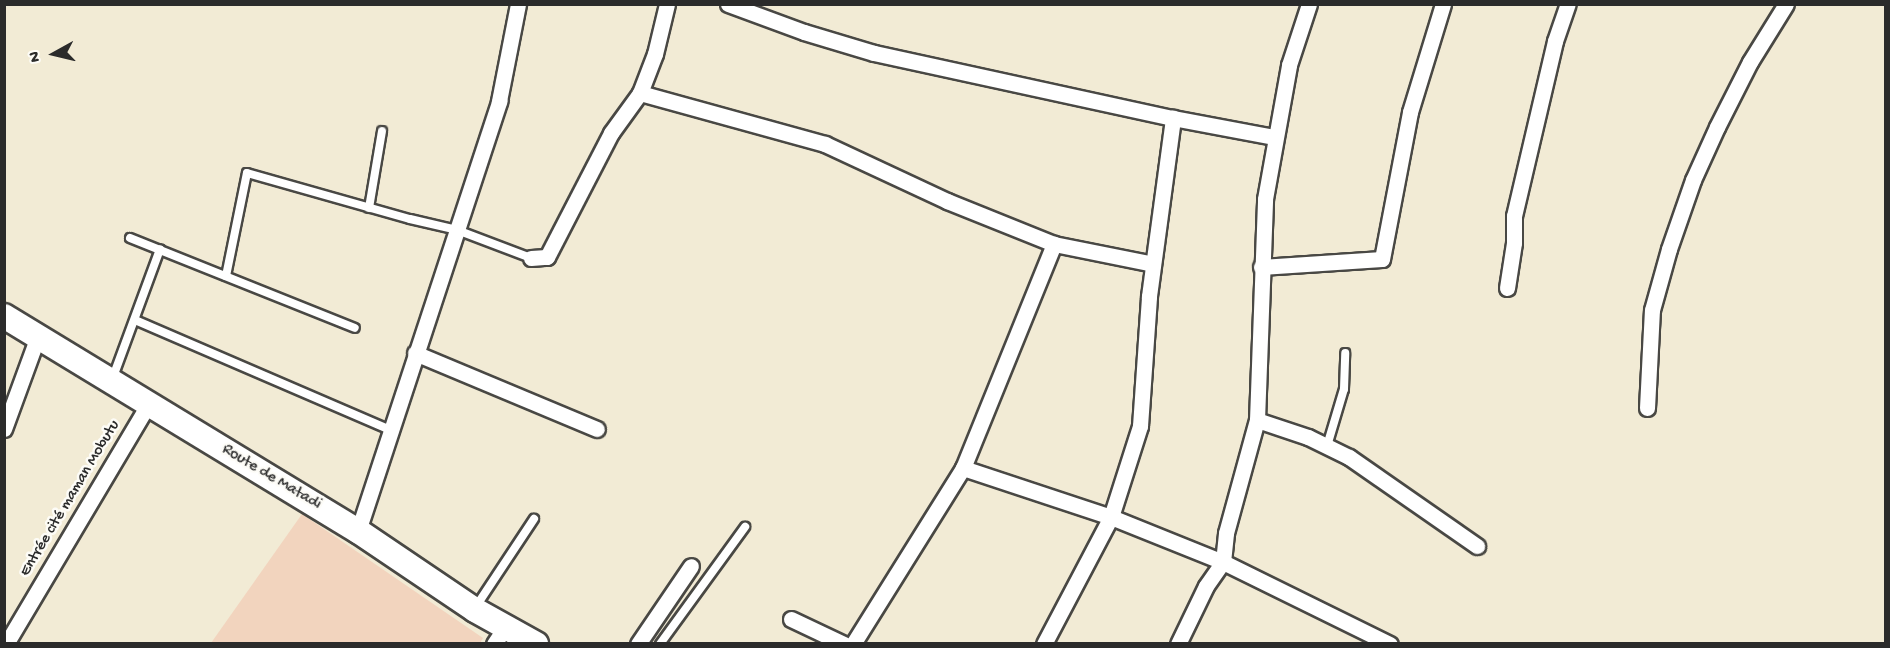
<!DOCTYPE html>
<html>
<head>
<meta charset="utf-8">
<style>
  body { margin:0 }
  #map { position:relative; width:1890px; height:648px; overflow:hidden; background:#f2ebd5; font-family:"Gochi Hand",sans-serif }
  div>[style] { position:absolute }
  .built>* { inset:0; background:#f2d4be }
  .roads { filter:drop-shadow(2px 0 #494844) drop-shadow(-2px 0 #494844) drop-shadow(0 2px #494844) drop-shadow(0 -2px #494844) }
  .service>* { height:8px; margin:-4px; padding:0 4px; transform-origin:4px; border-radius:4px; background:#fff }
  .minor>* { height:15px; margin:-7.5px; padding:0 7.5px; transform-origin:7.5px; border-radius:7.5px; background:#fff }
  .trunk>* { height:24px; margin:-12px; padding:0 12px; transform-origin:12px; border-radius:12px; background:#fff }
  span { translate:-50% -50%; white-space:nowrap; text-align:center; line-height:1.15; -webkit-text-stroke:5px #fdfcf7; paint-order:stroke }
  .street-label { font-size:16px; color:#2b2b2b }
  .frame { position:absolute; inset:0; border:6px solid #2b2b2b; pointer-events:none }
  .north { position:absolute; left:24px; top:24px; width:60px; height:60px; -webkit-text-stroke:4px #fdfcf7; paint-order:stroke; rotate:262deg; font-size:16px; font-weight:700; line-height:24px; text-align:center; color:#2b2b2b }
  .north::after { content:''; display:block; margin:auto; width:21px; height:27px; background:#2b2b2b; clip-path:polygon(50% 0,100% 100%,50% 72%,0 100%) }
</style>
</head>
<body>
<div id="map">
  <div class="built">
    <div style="clip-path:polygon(302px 514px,483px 638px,480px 643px,211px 643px)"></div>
  </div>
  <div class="roads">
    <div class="service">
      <div style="left:369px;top:208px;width:78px;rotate:-80.4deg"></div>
      <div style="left:130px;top:238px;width:242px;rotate:21.8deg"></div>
      <div style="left:226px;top:276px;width:105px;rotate:-78.5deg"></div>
      <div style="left:247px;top:173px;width:169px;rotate:15.8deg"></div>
      <div style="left:410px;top:219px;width:48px;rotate:13.2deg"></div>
      <div style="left:457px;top:230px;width:79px;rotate:20.7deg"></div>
      <div style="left:135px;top:320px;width:278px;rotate:23.3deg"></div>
      <div style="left:113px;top:377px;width:136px;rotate:-69.8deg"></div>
      <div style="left:1327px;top:446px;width:59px;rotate:-73.4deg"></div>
      <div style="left:1344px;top:389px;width:36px;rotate:-88deg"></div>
      <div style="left:475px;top:608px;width:107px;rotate:-56.5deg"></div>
      <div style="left:660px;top:644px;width:145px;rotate:-54deg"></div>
    </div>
    <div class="minor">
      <div style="left:728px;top:4px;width:81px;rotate:20.2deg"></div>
      <div style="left:804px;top:32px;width:73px;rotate:16.7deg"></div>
      <div style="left:874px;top:53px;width:306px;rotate:12.3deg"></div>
      <div style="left:1173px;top:118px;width:104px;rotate:10.6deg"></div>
      <div style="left:640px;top:93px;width:192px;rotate:15.4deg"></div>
      <div style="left:825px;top:144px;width:135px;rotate:25deg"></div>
      <div style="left:947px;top:201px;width:115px;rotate:21.9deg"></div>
      <div style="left:1054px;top:244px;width:101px;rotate:11.4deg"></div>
      <div style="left:531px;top:258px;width:16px;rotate:-4deg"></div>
      <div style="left:547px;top:257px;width:140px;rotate:-62.7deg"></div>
      <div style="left:611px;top:133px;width:49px;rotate:-54.1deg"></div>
      <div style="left:640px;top:93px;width:42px;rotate:-69deg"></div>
      <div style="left:655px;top:54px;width:51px;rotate:-76.5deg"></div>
      <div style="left:1261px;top:267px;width:121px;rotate:-3.8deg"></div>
      <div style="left:1382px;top:259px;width:150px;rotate:-79.2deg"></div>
      <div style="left:1410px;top:112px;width:113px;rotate:-73deg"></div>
      <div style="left:1507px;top:288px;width:46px;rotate:-81.2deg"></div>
      <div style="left:1514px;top:243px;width:27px;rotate:-90deg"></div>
      <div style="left:1514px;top:216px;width:180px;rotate:-76.8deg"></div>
      <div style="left:1555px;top:41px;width:39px;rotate:-71deg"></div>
      <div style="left:415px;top:353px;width:197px;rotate:22.7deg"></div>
      <div style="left:1647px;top:408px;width:98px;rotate:-87.1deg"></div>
      <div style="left:1652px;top:310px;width:63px;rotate:-74.4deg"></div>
      <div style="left:1669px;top:249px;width:73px;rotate:-70.8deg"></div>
      <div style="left:1693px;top:180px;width:58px;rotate:-65.6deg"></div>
      <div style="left:1717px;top:127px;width:73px;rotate:-63.1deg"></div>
      <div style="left:1750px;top:62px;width:68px;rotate:-58.2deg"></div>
      <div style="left:1257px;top:420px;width:54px;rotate:18.4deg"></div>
      <div style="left:1308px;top:437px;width:46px;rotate:26deg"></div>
      <div style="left:1349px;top:457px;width:156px;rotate:34.8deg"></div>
      <div style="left:4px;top:429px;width:99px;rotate:-69.9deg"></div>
      <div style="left:963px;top:468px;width:156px;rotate:18.3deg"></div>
      <div style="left:1111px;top:517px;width:121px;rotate:21.9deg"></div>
      <div style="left:1223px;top:562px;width:186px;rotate:26.2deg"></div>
      <div style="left:358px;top:531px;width:453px;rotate:-71.8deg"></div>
      <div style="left:499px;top:101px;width:99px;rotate:-78.9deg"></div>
      <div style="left:791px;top:619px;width:59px;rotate:25.3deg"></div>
      <div style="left:6px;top:644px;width:280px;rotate:-59.3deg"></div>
      <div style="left:494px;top:644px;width:22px;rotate:-56deg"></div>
      <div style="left:638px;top:644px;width:94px;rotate:-55.8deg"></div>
      <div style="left:853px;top:644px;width:208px;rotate:-58deg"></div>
      <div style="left:963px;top:468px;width:242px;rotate:-67.9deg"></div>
      <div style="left:1044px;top:644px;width:144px;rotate:-62.2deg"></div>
      <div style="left:1111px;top:517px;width:96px;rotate:-72.3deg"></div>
      <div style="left:1140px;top:426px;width:130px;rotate:-86deg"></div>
      <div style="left:1149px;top:296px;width:180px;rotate:-82.3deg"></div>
      <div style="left:1178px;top:644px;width:64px;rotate:-64.2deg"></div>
      <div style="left:1206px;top:586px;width:29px;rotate:-55deg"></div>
      <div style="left:1223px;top:562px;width:29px;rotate:-84deg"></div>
      <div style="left:1226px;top:533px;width:117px;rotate:-74.7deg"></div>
      <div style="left:1257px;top:420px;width:221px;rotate:-87.9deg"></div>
      <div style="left:1265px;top:199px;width:136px;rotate:-79.8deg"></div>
      <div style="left:1289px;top:65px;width:64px;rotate:-71.8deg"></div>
    </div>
    <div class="trunk">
      <div style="left:4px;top:316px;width:414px;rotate:31.3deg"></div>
      <div style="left:358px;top:531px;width:141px;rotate:34deg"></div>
      <div style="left:475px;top:610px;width:70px;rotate:29.1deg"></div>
    </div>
  </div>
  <div class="street-label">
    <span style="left:271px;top:478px;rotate:31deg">Route de Matadi</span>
    <span style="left:71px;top:499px;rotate:-59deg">Entrée cité maman Mobutu</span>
  </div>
  <div class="frame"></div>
  <div class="north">N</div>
</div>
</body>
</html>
